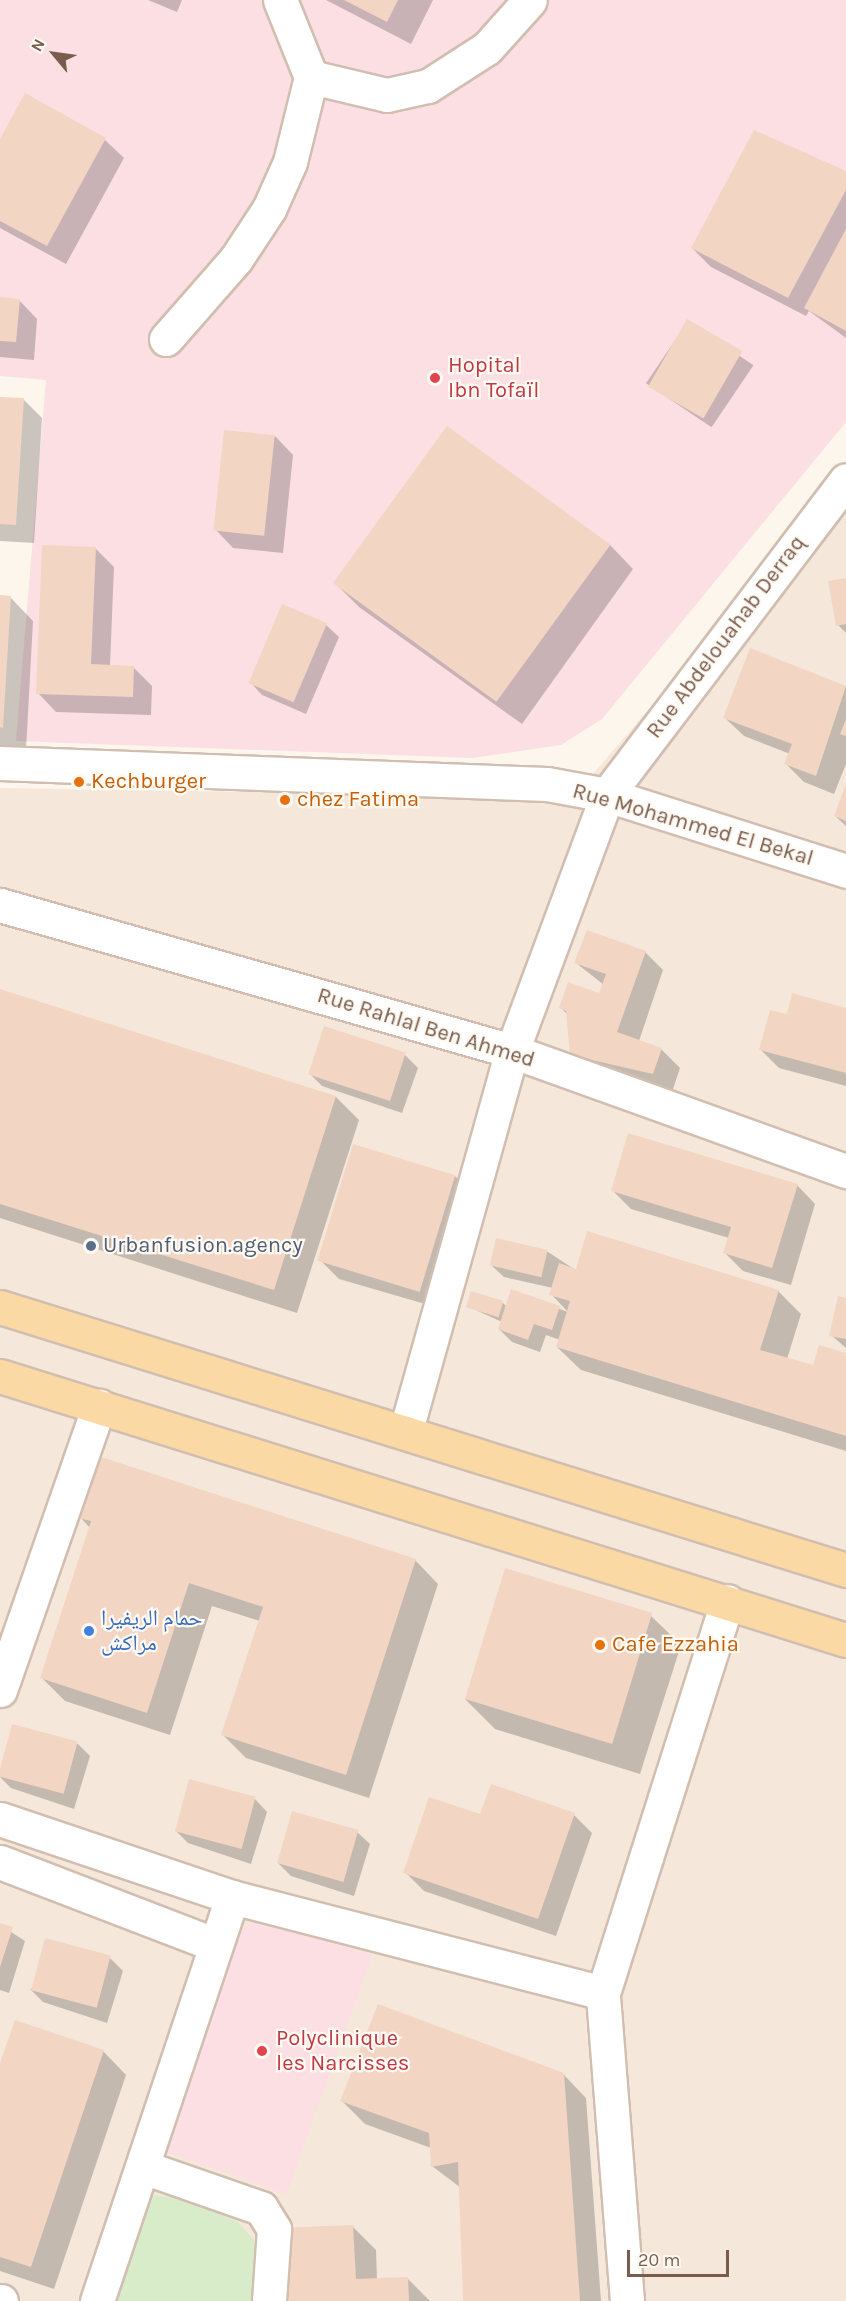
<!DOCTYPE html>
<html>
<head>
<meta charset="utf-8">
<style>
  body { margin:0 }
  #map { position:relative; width:846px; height:2301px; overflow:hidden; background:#fdf6ec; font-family:Karla,"Noto Naskh Arabic",sans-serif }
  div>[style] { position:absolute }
  .residential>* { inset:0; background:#f5e8da }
  .medical>* { inset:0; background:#fbdfe3 }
  .green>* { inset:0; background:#d8ecc9 }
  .shadow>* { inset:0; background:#0003; transform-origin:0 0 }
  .building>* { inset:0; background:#f3d5c3; transform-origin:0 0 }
  .roads { filter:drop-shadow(2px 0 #d1beb0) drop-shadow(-2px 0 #d1beb0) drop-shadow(0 2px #d1beb0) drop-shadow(0 -2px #d1beb0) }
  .minor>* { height:33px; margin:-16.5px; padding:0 16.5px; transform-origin:16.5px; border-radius:16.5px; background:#fff }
  .major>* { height:33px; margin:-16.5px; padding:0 16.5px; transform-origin:16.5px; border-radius:16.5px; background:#fbd9a5 }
  .dots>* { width:16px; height:16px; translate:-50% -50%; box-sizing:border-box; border:3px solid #fffaf3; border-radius:50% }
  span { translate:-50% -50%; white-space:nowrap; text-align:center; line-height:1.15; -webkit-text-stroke:4.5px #fffaf3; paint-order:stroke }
  .health-label { font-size:22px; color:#be3a42 }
  .left { translate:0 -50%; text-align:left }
  .street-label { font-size:22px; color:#7a5c4d }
  .food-label { font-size:22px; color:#c56008 }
  .service-label { font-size:22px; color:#4e5e75 }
  .shop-label { font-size:22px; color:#366cbe }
  .north { position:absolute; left:24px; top:24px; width:60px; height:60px; -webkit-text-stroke:4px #fffaf3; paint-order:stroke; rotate:299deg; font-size:16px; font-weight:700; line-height:24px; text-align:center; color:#7a5c4d }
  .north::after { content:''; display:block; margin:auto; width:21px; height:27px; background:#7a5c4d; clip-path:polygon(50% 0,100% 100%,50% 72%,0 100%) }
  .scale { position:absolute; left:627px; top:2250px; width:102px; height:27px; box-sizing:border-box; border:3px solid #7a5c4d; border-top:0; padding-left:8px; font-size:18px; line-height:21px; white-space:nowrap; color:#7a5c4d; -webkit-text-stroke:4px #fffaf3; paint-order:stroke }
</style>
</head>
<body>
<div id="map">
  <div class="residential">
    <div style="clip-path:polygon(846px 481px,846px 2301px,0 2301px,0 788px,573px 797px)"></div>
  </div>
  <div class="medical">
    <div style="clip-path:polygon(0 0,846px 0,846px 422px,602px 719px,561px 745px,472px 758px,16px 741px,46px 380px,0 376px)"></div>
    <div style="clip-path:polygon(258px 1921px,372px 1955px,287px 2194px,154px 2148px,221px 1949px,239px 1930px)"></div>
  </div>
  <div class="green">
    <div style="clip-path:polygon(155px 2195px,186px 2200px,238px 2222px,255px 2241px,254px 2301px,109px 2301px,137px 2210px)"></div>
  </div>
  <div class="shadow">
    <div style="clip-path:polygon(148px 0,182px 0,177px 12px)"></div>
    <div style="clip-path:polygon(326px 0,433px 0,411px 44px)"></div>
    <div style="clip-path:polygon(105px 140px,124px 158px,66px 264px,0 228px,0 142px)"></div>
    <div style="clip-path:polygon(846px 173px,846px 338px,809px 311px,806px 316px,711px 267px,692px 248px)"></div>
    <div style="clip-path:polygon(0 299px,19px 300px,37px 319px,34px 360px,0 357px)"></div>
    <div style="left:688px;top:321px;width:79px;height:75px;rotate:34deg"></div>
    <div style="clip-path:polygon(0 398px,24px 400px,42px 418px,34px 543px,0 541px)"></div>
    <div style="clip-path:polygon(448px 428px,610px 545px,633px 569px,522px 724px,359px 607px,336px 584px)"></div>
    <div style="clip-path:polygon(275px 436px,293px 455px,283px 553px,233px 548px,215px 529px)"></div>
    <div style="clip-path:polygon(95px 548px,114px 567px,110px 666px,133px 667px,152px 686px,151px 715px,56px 712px,38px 693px)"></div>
    <div style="clip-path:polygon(846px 580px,846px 633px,838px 625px)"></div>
    <div style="clip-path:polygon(0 597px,10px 597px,33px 621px,26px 750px,0 749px)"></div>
    <div style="clip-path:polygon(326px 625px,339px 637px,306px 714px,262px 695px,250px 682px)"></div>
    <div style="clip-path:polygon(751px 650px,846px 687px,846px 764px,834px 794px,804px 782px,786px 764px,790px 754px,744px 736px,725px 718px)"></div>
    <div style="clip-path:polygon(846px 788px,846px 826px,835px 816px)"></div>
    <div style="clip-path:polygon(645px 952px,663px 970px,639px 1041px,662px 1050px,680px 1068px,672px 1092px,590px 1073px,571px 1054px,568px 1015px,561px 1008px,600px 995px,604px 985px,576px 963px)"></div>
    <div style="clip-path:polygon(0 991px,336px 1097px,359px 1120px,297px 1313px,0 1218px)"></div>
    <div style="clip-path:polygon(846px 1009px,846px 1086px,779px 1068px,761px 1050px,788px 1016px)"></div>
    <div style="clip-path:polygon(405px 1055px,418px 1068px,402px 1113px,322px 1086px,309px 1073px)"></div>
    <div style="clip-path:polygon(455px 1176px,473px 1194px,439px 1308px,339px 1279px,320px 1260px)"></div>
    <div style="clip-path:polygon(797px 1185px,815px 1204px,791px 1285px,743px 1271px,725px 1253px,729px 1238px,631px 1209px,613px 1191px)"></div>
    <div style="clip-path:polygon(497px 1240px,548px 1252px,577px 1271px,778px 1291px,801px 1314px,787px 1359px,814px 1367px,846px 1355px,846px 1451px,581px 1370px,557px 1347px,560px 1340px,546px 1335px,540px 1352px,512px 1342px,499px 1329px,502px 1322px,467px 1306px,503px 1303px,507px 1307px,512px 1291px,568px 1312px,551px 1294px,553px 1288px,504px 1277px,491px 1265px)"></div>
    <div style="clip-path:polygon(846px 1300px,846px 1348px,831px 1335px)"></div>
    <div style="clip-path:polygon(80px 1517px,415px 1560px,438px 1584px,369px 1798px,246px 1758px,223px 1735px,260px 1621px,212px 1606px,170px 1735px,65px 1701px,42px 1678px,90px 1528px)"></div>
    <div style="clip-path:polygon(651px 1616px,681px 1645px,640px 1774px,495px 1729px,465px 1699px)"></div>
    <div style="clip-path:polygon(13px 1726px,78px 1744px,90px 1756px,74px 1809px,11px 1788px,0 1777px)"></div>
    <div style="clip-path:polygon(255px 1799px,267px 1812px,251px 1864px,188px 1843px,175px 1830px)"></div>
    <div style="clip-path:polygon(574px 1815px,592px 1833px,556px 1936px,424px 1891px,405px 1872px,481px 1816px)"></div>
    <div style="clip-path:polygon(357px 1832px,370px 1844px,354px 1896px,291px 1876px,278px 1863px)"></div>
    <div style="clip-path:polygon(0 1925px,25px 1941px,9px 1993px,0 1990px)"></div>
    <div style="clip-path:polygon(110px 1958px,123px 1971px,107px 2023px,43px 2002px,30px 1989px)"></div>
    <div style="clip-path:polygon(103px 2051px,126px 2075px,54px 2289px,0 2271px,0 2068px)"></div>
    <div style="clip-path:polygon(563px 2074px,586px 2098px,601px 2301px,464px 2301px,461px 2188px,432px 2166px,431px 2148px,365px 2124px,342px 2101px)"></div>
    <div style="clip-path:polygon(353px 2227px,376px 2250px,377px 2280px,407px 2278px,430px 2301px,280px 2301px)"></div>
  </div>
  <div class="building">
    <div style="clip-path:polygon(344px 0,398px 0,387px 22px)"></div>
    <div style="clip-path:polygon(25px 93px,106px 138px,47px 246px,0 221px,0 139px)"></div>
    <div style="clip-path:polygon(754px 130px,846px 171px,846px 190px,788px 298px,691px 248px)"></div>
    <div style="clip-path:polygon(846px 229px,846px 331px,804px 308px)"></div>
    <div style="clip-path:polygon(0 297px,20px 299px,16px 342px,0 341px)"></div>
    <div style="left:687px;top:319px;width:64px;height:78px;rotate:30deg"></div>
    <div style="clip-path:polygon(0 397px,24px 398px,16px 525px,0 524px)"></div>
    <div style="left:447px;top:426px;width:202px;height:194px;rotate:36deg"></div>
    <div style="left:224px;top:430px;width:51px;height:101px;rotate:6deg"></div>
    <div style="clip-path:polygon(42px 545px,96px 547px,91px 664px,134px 666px,133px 697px,36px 694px)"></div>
    <div style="clip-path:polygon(846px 578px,846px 624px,836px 626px,828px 581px)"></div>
    <div style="clip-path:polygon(0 595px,11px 596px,3px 728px,0 727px)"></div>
    <div style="left:282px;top:604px;width:49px;height:86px;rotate:23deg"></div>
    <div style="clip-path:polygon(750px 648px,846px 686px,816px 776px,784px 764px,792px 744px,723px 718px)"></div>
    <div style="clip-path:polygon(846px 719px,846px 736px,840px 734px)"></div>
    <div style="clip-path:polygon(846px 784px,846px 821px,834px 816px)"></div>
    <div style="clip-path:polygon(587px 930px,646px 951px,617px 1032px,662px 1048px,653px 1074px,570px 1055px,566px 1011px,559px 1008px,568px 982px,599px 993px,606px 974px,574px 963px)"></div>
    <div style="clip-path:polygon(0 989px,336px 1096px,274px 1290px,0 1204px)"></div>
    <div style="clip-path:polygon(792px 993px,846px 1008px,846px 1073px,759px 1050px,770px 1010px,787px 1014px)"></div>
    <div style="left:324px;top:1026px;width:86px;height:51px;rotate:18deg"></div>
    <div style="clip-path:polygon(628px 1133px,798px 1184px,772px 1268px,723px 1253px,731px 1227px,611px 1191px)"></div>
    <div style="left:353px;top:1144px;width:107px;height:122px;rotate:17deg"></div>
    <div style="clip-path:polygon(587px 1231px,779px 1290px,760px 1350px,813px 1365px,819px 1345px,846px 1353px,846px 1436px,556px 1347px,570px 1301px,549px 1295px,559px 1263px,576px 1269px)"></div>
    <div style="left:496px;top:1238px;width:53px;height:28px;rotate:13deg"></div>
    <div style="clip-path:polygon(511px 1289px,560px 1306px,552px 1330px,534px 1324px,528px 1340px,498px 1329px)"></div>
    <div style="left:471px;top:1291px;width:34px;height:17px;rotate:17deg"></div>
    <div style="clip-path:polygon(838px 1296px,846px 1298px,846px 1339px,829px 1336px)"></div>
    <div style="clip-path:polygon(98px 1456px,416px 1559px,346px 1775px,221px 1735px,263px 1607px,189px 1583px,147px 1713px,40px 1678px,91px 1521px,78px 1518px)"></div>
    <div style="left:505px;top:1568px;width:154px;height:137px;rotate:17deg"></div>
    <div style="left:12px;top:1724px;width:68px;height:54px;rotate:15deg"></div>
    <div style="left:189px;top:1779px;width:69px;height:54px;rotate:15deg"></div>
    <div style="clip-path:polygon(491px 1784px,575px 1813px,538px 1919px,403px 1873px,429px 1797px,480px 1814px)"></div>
    <div style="left:292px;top:1811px;width:69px;height:54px;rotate:16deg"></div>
    <div style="clip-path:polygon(0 1923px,13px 1927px,0 1967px)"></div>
    <div style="left:45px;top:1938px;width:68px;height:54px;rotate:15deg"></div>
    <div style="clip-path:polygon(378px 2004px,564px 2073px,580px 2301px,463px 2301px,458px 2162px,431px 2167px,429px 2133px,340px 2101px)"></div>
    <div style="clip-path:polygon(15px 2020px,104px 2050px,31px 2267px,0 2257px,0 2063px)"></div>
    <div style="clip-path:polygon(353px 2225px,356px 2279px,408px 2277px,409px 2301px,279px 2301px,276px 2228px)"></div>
  </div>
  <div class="roads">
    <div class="minor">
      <div style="left:311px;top:77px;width:78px;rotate:13.3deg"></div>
      <div style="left:387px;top:95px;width:42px;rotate:-12.4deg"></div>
      <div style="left:428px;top:86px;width:70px;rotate:-32.8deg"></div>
      <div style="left:487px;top:48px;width:64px;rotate:-48.1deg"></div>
      <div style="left:166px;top:339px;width:106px;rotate:-48.8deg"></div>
      <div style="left:236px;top:259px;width:60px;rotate:-56.6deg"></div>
      <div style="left:269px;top:209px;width:51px;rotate:-65.9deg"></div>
      <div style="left:290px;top:162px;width:88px;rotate:-76.1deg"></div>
      <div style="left:311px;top:77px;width:83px;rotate:-111.9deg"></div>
      <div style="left:0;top:763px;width:547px;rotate:2.2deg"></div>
      <div style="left:547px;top:784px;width:61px;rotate:10.4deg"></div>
      <div style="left:607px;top:795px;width:251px;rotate:17.6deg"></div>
      <div style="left:0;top:905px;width:532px;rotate:15.92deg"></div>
      <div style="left:512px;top:1051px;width:355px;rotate:19.8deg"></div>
      <div style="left:406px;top:1430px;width:394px;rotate:-74.4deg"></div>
      <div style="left:512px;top:1051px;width:273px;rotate:-69.6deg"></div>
      <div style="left:607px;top:795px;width:395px;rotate:-52.8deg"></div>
      <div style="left:0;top:1690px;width:301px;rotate:-70.8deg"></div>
      <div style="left:0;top:1819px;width:245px;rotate:18.6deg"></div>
      <div style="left:0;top:1862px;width:229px;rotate:21deg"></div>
      <div style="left:143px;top:2167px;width:125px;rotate:19.2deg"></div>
      <div style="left:261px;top:2208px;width:25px;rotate:58deg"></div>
      <div style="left:274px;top:2229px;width:72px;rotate:94deg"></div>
      <div style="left:0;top:2301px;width:1px"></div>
      <div style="left:97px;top:2301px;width:426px;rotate:-71.5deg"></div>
      <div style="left:232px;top:1897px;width:383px;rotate:14.5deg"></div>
      <div style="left:627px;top:2301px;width:309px;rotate:-94.5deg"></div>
      <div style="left:603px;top:1993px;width:411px;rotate:-72.4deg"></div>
    </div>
    <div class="major">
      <div style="left:0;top:1307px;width:886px;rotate:17.27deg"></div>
      <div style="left:0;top:1376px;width:886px;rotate:17.33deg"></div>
    </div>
  </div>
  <div class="dots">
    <div style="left:435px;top:378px;background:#e0444e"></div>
    <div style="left:79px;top:782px;background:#e8710a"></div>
    <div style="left:285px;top:800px;background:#e8710a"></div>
    <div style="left:91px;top:1246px;background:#5c6f8a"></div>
    <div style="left:89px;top:1631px;background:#3f7fe0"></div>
    <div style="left:600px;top:1645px;background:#e8710a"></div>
    <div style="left:262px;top:2051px;background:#e0444e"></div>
  </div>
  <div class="health-label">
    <span class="left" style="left:448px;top:378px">Hopital<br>Ibn Tofaïl</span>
    <span class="left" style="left:276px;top:2051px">Polyclinique<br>les Narcisses</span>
  </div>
  <div class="street-label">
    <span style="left:726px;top:637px;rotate:-53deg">Rue Abdelouahab Derraq</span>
    <span style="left:693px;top:825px;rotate:16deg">Rue Mohammed El Bekal</span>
    <span style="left:426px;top:1028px;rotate:17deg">Rue Rahlal Ben Ahmed</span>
  </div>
  <div class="food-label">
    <span class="left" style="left:91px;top:782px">Kechburger</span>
    <span class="left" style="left:297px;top:800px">chez Fatima</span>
    <span class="left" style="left:612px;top:1645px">Cafe Ezzahia</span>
  </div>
  <div class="service-label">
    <span class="left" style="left:103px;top:1246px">Urbanfusion.agency</span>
  </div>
  <div class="shop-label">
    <span class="left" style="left:101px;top:1631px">حمام الريفيرا<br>مراكش</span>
  </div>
  <div class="north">N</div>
  <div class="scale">20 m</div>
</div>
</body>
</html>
